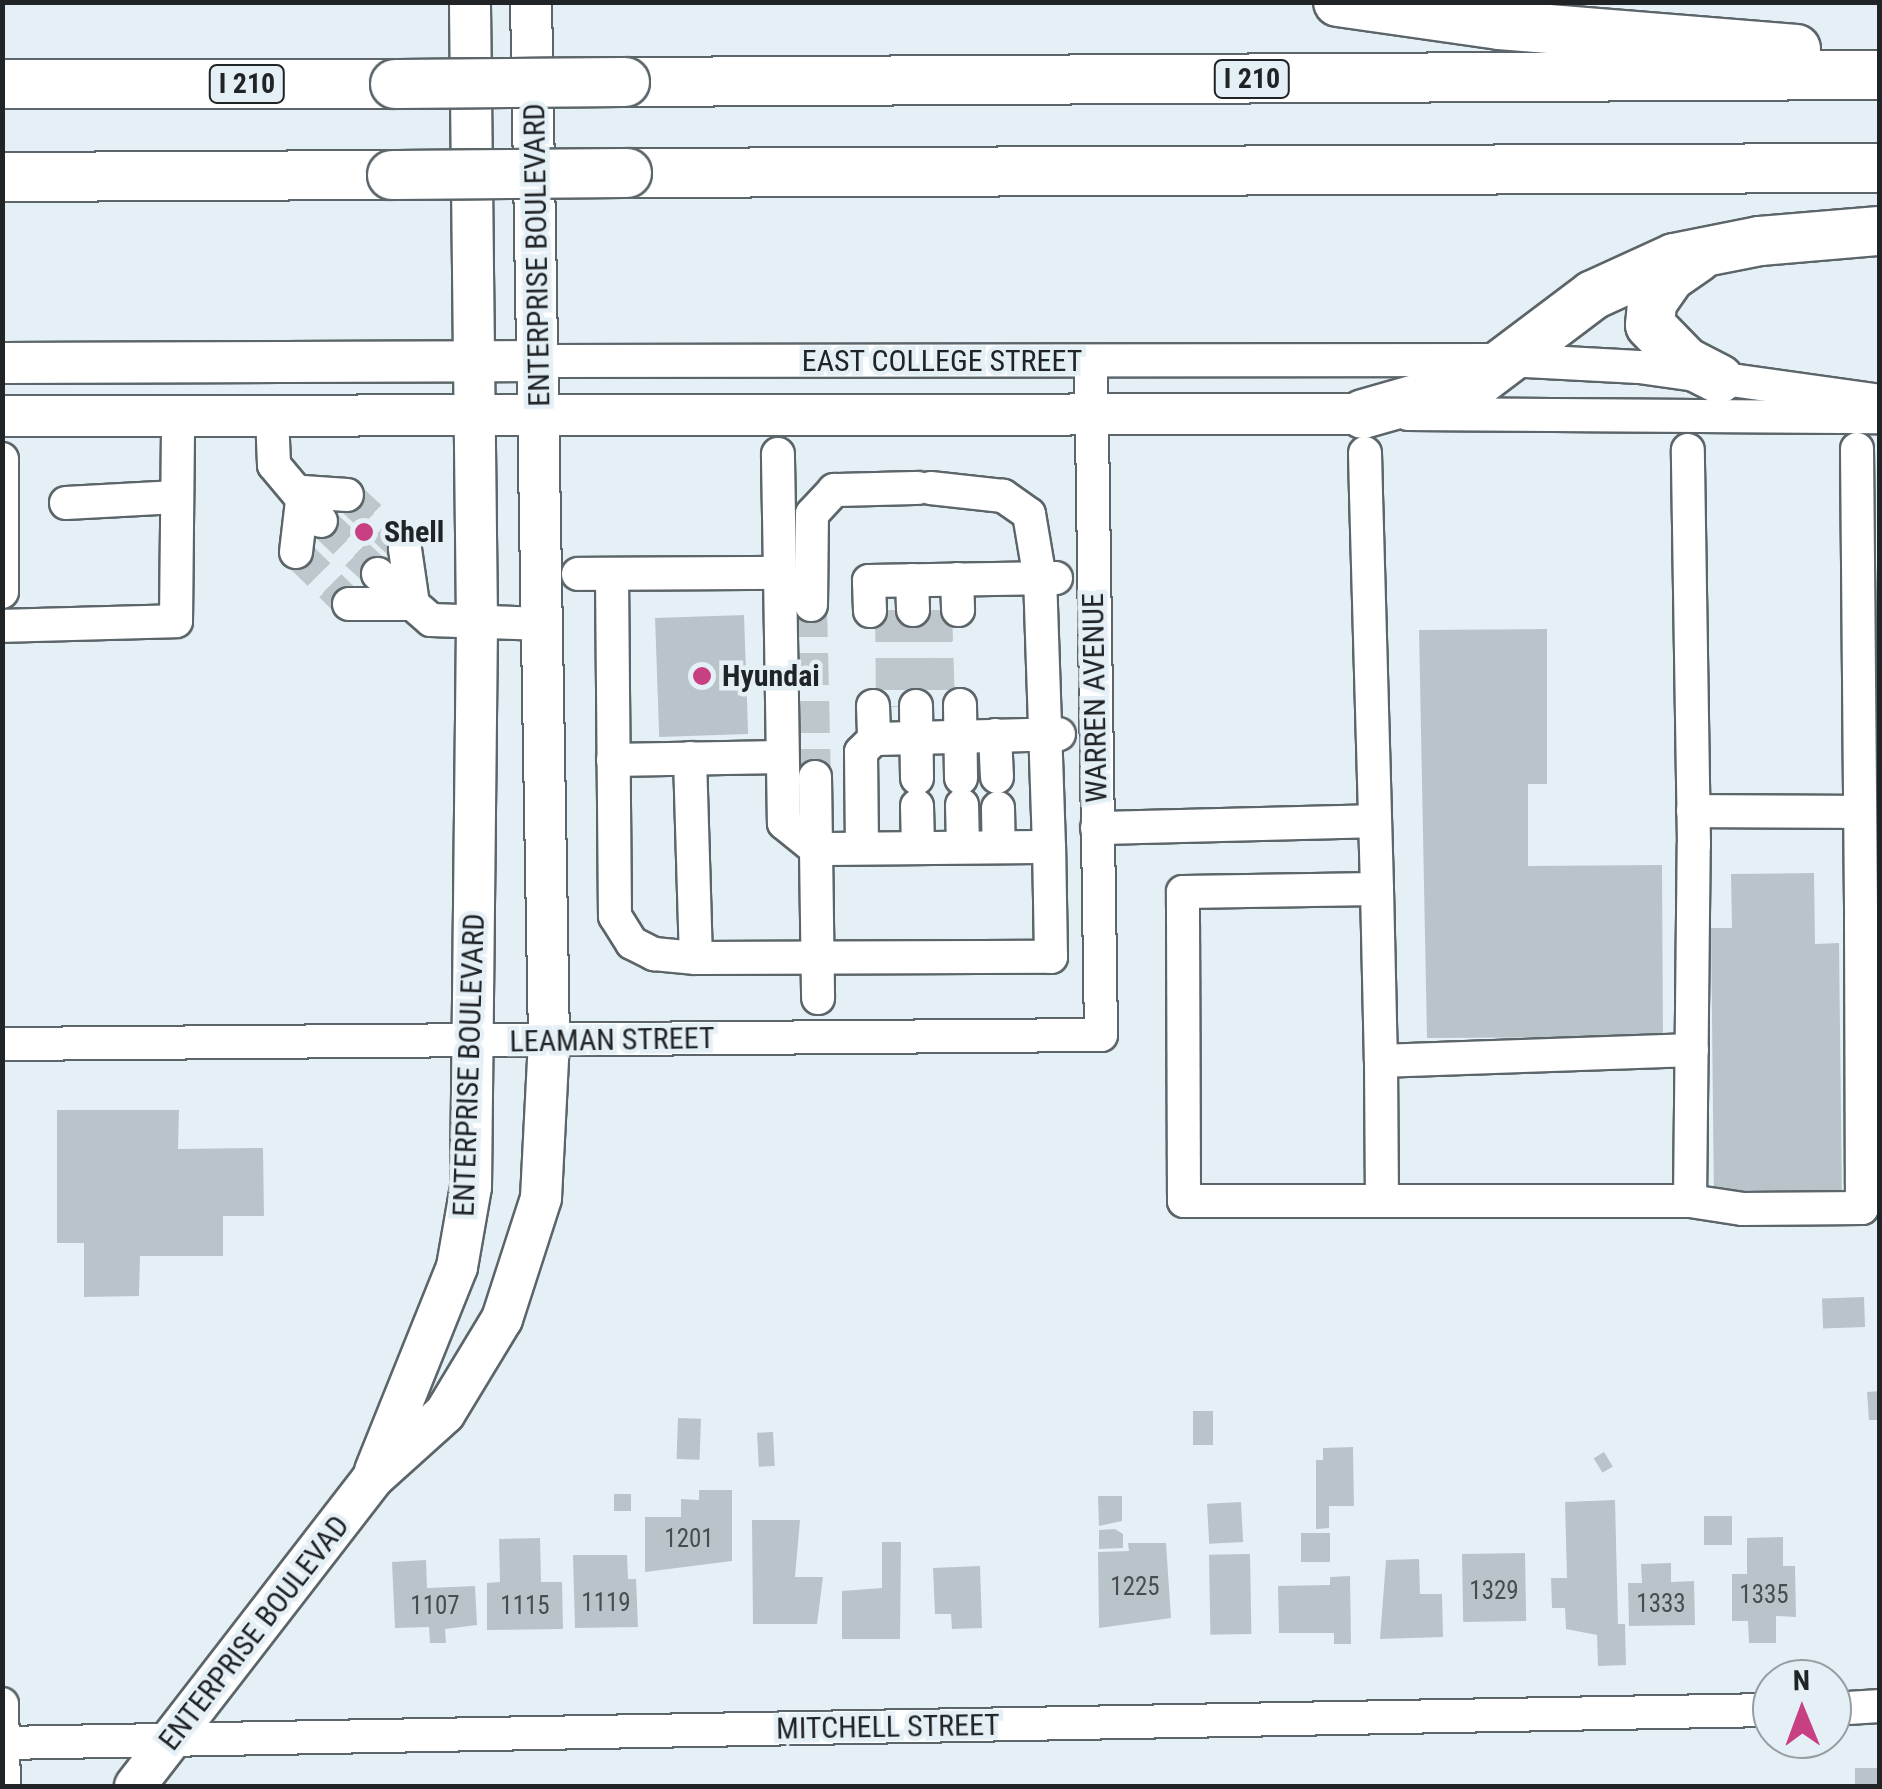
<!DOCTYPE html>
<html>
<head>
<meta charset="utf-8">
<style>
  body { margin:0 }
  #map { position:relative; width:1882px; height:1789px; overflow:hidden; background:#e5f0f6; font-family:"Roboto Condensed",sans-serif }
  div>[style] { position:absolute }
  .building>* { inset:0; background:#b9c4ca; transform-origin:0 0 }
  .minor-tunnel>* { height:32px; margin-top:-16px; transform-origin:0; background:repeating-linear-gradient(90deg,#bec7cc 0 32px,transparent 0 48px) }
  .roads { filter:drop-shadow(2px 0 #5b656a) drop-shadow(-2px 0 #5b656a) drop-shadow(0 2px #5b656a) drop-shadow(0 -2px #5b656a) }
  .minor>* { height:32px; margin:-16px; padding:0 16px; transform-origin:16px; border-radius:16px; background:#fff }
  .major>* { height:40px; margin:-20px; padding:0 20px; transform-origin:20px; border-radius:20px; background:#fff }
  .highway>* { height:48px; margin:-24px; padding:0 24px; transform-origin:24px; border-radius:24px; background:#fff }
  .bridges { filter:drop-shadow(2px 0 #5b656a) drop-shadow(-2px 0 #5b656a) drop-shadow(0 2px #5b656a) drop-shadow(0 -2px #5b656a) }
  .highway-bridge>* { height:48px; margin:-24px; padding:0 24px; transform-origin:24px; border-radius:24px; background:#fff }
  .dots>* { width:28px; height:28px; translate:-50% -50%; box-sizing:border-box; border:5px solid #e5f0f6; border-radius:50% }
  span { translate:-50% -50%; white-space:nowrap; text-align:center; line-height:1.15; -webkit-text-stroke:9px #e5f0f6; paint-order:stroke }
  .number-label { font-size:25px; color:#464c4f }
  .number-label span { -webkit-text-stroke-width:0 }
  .shield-label span { padding:2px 8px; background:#e5f0f6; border:2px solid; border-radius:8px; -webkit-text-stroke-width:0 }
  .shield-label { font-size:28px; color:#202426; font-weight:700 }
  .street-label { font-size:30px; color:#202426 }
  .poi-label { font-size:30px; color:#202426; font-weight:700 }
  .left { translate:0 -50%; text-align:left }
  .frame { position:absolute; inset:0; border:5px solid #202426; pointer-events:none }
  .north { position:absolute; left:1752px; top:1659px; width:100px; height:100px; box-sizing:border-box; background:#e5f0f6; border:2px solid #969ea3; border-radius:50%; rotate:359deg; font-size:28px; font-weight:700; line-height:40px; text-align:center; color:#202426 }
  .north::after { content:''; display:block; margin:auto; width:35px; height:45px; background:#c74182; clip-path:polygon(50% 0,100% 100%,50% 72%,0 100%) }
</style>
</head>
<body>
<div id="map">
  <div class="building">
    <div style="left:744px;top:615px;width:119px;height:89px;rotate:88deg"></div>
    <div style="clip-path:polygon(1547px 629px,1547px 784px,1528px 784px,1528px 866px,1662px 865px,1663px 1037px,1427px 1038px,1419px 630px)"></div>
    <div style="clip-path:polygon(1814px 873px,1815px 944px,1839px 943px,1842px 1201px,1714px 1202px,1711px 928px,1732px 928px,1731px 874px)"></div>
    <div style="clip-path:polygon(57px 1110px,179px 1110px,178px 1149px,263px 1148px,264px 1216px,223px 1216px,223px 1256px,140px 1256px,139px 1296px,84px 1297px,84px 1243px,57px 1243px)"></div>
    <div style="left:1864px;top:1297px;width:30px;height:42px;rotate:88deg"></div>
    <div style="clip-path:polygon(1880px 1391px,1880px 1420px,1869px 1420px,1867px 1392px)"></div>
    <div style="left:1193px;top:1411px;width:20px;height:34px"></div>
    <div style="left:678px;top:1418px;width:23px;height:41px;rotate:2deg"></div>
    <div style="left:773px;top:1432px;width:34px;height:16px;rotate:87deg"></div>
    <div style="clip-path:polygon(1353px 1447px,1354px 1506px,1329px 1506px,1329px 1528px,1316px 1529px,1316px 1460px,1323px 1460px,1323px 1448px)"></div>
    <div style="left:1604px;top:1452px;width:17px;height:12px;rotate:59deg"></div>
    <div style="clip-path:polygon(699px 1490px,732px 1490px,732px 1561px,645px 1572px,645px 1517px,681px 1517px,681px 1499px,699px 1500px)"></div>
    <div style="left:631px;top:1494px;width:17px;height:17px;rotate:90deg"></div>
    <div style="clip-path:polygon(1098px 1496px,1122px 1496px,1122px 1521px,1099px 1526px)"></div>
    <div style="clip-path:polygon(1615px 1500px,1618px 1624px,1625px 1624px,1626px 1665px,1598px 1666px,1597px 1635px,1566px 1629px,1565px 1608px,1552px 1608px,1551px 1578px,1567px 1578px,1565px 1502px)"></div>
    <div style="left:1241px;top:1502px;width:40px;height:34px;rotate:87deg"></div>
    <div style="left:1704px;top:1516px;width:28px;height:29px"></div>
    <div style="clip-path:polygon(752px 1520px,800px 1520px,795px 1577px,823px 1577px,817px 1624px,753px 1624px)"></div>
    <div style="clip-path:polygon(1115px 1529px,1123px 1534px,1123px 1548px,1099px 1549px,1099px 1530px)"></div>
    <div style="left:1301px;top:1533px;width:29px;height:29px"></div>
    <div style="clip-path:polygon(1783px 1537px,1783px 1566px,1795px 1566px,1796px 1617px,1776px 1616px,1776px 1643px,1749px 1643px,1748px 1621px,1732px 1621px,1732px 1574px,1747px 1574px,1747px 1538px)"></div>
    <div style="clip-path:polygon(540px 1538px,541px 1582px,562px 1582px,563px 1629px,487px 1630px,487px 1583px,500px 1582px,499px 1539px)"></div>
    <div style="clip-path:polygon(882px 1542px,901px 1542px,900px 1639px,842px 1639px,842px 1591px,882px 1588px)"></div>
    <div style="clip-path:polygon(1128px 1543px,1166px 1543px,1171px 1618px,1099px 1628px,1098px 1552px,1129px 1551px)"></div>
    <div style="left:1525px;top:1553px;width:68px;height:63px;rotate:89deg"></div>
    <div style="left:1250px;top:1554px;width:80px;height:41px;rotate:89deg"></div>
    <div style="clip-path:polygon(573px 1555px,627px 1555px,628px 1579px,636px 1579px,638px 1627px,575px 1628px)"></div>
    <div style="clip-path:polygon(1419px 1559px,1420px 1594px,1442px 1594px,1443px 1637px,1380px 1639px,1386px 1560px)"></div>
    <div style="clip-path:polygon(426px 1560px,427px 1588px,475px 1586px,477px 1625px,445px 1629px,446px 1643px,430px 1643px,429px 1627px,395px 1628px,392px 1562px)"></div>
    <div style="clip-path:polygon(1671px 1563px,1671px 1582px,1694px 1581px,1695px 1625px,1629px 1626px,1628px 1583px,1642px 1583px,1641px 1564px)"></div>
    <div style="clip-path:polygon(980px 1566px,982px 1628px,952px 1629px,951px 1614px,935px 1614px,933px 1568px)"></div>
    <div style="clip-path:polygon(1350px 1576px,1351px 1644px,1334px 1644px,1334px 1633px,1279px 1633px,1278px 1586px,1330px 1585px,1330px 1577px)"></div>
    <div style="left:1880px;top:1768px;width:18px;height:25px;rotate:90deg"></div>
  </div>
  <div class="minor-tunnel">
    <div style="left:347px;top:495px;width:79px;rotate:43deg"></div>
    <div style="left:321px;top:521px;width:78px;rotate:42.9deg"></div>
    <div style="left:296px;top:552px;width:74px;rotate:44.5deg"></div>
    <div style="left:811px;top:605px;width:172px;rotate:88.7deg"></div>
    <div style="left:891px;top:610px;width:97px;rotate:89.4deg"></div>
    <div style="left:913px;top:610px;width:96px;rotate:88.2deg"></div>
    <div style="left:936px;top:610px;width:96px;rotate:88.2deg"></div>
  </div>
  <div class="roads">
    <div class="minor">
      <div style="left:538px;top:361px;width:971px;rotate:-0.06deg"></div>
      <div style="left:1509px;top:360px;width:130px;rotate:3.1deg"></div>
      <div style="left:1639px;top:367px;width:243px;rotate:8deg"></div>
      <div style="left:1408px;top:414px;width:471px;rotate:0.4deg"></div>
      <div style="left:272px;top:415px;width:50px;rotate:87.7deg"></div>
      <div style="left:274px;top:465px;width:73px;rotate:50deg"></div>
      <div style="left:1857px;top:449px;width:471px;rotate:89.5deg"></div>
      <div style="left:1861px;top:920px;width:19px"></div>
      <div style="left:1365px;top:453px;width:41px;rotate:88.6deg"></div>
      <div style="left:1366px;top:494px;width:395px;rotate:88.4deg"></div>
      <div style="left:1377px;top:889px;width:172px;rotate:88.7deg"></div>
      <div style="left:1381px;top:1061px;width:140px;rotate:89.6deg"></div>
      <div style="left:1382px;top:1201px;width:198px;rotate:180deg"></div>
      <div style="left:1184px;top:1201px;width:309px;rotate:-90.2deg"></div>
      <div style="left:1183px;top:892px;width:194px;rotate:-0.9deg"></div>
      <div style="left:2px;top:459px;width:133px;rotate:90deg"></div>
      <div style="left:66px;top:503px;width:111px;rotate:-3.1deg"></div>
      <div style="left:296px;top:552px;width:60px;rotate:-83.3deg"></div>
      <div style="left:303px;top:492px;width:44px;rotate:3.9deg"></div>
      <div style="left:780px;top:573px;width:250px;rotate:89.1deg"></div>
      <div style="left:784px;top:823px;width:41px;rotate:39.1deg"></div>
      <div style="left:816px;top:849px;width:233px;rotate:-0.5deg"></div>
      <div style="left:1049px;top:847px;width:268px;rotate:-91.9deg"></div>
      <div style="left:1040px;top:579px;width:66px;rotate:-99.6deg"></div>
      <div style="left:1029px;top:514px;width:32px;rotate:-145deg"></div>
      <div style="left:1003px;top:496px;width:73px;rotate:-173.7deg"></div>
      <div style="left:378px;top:574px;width:70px;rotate:41deg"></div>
      <div style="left:431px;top:620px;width:113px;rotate:2deg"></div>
      <div style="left:578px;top:574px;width:202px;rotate:-0.3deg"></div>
      <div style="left:780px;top:573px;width:119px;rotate:-91deg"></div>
      <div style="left:612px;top:574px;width:342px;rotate:89.5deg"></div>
      <div style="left:615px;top:916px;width:32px;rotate:58deg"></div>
      <div style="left:632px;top:943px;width:25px;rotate:27deg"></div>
      <div style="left:654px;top:954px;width:42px;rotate:5.4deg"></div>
      <div style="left:696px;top:958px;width:355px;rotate:-0.2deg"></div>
      <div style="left:1051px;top:957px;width:110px;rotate:-91deg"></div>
      <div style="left:957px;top:579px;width:31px;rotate:88deg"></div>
      <div style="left:912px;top:580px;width:30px;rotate:88deg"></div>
      <div style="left:349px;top:604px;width:64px"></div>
      <div style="left:413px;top:604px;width:56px;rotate:-98.3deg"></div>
      <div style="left:811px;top:605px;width:91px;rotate:-89.4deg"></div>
      <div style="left:812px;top:514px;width:33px;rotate:-47deg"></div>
      <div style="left:834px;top:490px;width:84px;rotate:-1.4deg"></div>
      <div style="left:870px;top:611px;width:30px;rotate:-92deg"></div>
      <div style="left:869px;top:581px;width:187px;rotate:-0.9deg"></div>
      <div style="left:2px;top:626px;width:174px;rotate:-1.6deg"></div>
      <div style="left:176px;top:621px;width:205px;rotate:-89.4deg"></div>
      <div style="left:960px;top:705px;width:73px;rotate:89.2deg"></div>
      <div style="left:873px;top:706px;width:33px;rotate:88deg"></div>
      <div style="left:916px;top:706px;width:72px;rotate:89.2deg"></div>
      <div style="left:995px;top:735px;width:42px;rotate:87.3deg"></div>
      <div style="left:690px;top:758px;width:200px;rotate:88.3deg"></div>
      <div style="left:613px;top:760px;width:169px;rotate:-1deg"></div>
      <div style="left:815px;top:777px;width:221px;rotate:89.2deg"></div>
      <div style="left:962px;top:805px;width:42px;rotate:88.6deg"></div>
      <div style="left:917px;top:806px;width:42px;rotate:88.6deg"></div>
      <div style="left:998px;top:808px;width:39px;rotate:89deg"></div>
      <div style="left:1693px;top:811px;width:167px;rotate:0.3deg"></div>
      <div style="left:1097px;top:828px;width:278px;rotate:-1.4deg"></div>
      <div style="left:862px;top:848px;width:96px;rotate:-90.6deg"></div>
      <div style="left:861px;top:752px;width:18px;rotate:-45deg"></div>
      <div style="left:874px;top:739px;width:185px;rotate:-1.5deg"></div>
      <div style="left:2px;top:1044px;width:1099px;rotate:-0.47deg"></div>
      <div style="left:1101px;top:1035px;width:674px;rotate:-90.85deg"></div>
      <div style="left:1381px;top:1061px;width:311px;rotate:-2deg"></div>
      <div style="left:1382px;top:1201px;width:308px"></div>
      <div style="left:1690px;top:1201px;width:356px;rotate:-89.4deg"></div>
      <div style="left:1694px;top:845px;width:395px;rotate:-90.9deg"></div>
      <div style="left:1690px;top:1201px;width:54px;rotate:8.6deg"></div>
      <div style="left:1743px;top:1209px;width:119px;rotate:-0.5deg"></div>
      <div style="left:1862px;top:1208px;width:288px;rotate:-90.2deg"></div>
      <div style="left:2px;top:1704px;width:82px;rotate:88.6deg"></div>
      <div style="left:1832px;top:1709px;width:48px;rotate:-3.6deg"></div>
      <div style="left:3px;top:1743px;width:1769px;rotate:-1.07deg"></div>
    </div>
    <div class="major">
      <div style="left:2px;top:363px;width:536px;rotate:-0.21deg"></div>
      <div style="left:2px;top:416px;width:1361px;rotate:-0.08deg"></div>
      <div style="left:375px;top:1471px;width:220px;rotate:-68.1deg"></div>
      <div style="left:457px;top:1267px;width:81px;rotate:-80.1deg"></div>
      <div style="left:471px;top:1187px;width:565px;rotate:-89.39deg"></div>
      <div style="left:477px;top:622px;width:620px;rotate:-90.65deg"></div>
      <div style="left:135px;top:1786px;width:388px;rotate:-52.3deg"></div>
      <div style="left:372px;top:1479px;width:98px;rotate:-42.1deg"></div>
      <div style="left:445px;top:1413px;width:110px;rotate:-58.8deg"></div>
      <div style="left:502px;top:1319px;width:127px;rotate:-72.1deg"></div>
      <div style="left:541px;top:1198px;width:157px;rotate:-87.1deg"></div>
      <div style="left:549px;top:1041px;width:1039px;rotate:-90.99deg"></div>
    </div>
    <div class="highway">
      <div style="left:1338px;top:2px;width:163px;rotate:8.1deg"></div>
      <div style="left:1499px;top:25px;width:298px;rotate:4.6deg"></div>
      <div style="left:625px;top:82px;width:1255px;rotate:-0.32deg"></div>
      <div style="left:2px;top:84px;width:393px"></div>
      <div style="left:627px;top:173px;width:1253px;rotate:-0.23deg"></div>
      <div style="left:2px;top:177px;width:390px;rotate:-0.3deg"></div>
      <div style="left:1697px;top:258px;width:33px;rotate:145deg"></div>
      <div style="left:1670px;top:277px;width:32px;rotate:125deg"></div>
      <div style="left:1652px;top:303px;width:22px;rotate:95deg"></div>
      <div style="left:1650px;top:325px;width:52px;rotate:45.8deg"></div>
      <div style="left:1686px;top:362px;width:37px;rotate:27deg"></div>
      <div style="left:1363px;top:414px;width:121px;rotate:-15.9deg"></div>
      <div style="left:1479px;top:381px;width:143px;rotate:-37deg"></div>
      <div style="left:1593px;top:295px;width:89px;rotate:-24.6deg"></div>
      <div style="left:1674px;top:258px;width:88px;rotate:-11.2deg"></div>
      <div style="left:1760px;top:241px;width:120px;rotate:-4.8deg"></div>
    </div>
  </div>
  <div class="bridges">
    <div class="highway-bridge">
      <div style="left:395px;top:84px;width:230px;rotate:-0.5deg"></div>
      <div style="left:392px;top:175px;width:235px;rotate:-0.5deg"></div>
    </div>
  </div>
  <div class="dots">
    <div style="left:364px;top:532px;background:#c74182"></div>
    <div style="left:702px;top:676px;background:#c74182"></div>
  </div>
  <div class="number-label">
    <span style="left:689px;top:1539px">1201</span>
    <span style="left:1135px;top:1587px">1225</span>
    <span style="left:1494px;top:1591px">1329</span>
    <span style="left:1764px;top:1595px">1335</span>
    <span style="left:606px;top:1603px">1119</span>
    <span style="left:1661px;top:1604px">1333</span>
    <span style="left:435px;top:1606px">1107</span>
    <span style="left:525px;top:1606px">1115</span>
  </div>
  <div class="shield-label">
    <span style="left:1252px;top:79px">I 210</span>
    <span style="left:247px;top:84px">I 210</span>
  </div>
  <div class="street-label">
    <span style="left:537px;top:255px;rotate:-91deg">ENTERPRISE BOULEVARD</span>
    <span style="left:942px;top:361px">EAST COLLEGE STREET</span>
    <span style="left:1095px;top:698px;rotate:-91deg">WARREN AVENUE</span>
    <span style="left:612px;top:1040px;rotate:-1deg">LEAMAN STREET</span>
    <span style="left:469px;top:1065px;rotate:-88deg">ENTERPRISE BOULEVARD</span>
    <span style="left:254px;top:1633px;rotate:-52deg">ENTERPRISE BOULEVAD</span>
    <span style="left:888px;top:1727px;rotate:-1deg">MITCHELL STREET</span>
  </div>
  <div class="poi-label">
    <span class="left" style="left:384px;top:532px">Shell</span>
    <span class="left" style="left:722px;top:676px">Hyundai</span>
  </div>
  <div class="frame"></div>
  <div class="north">N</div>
</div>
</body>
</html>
